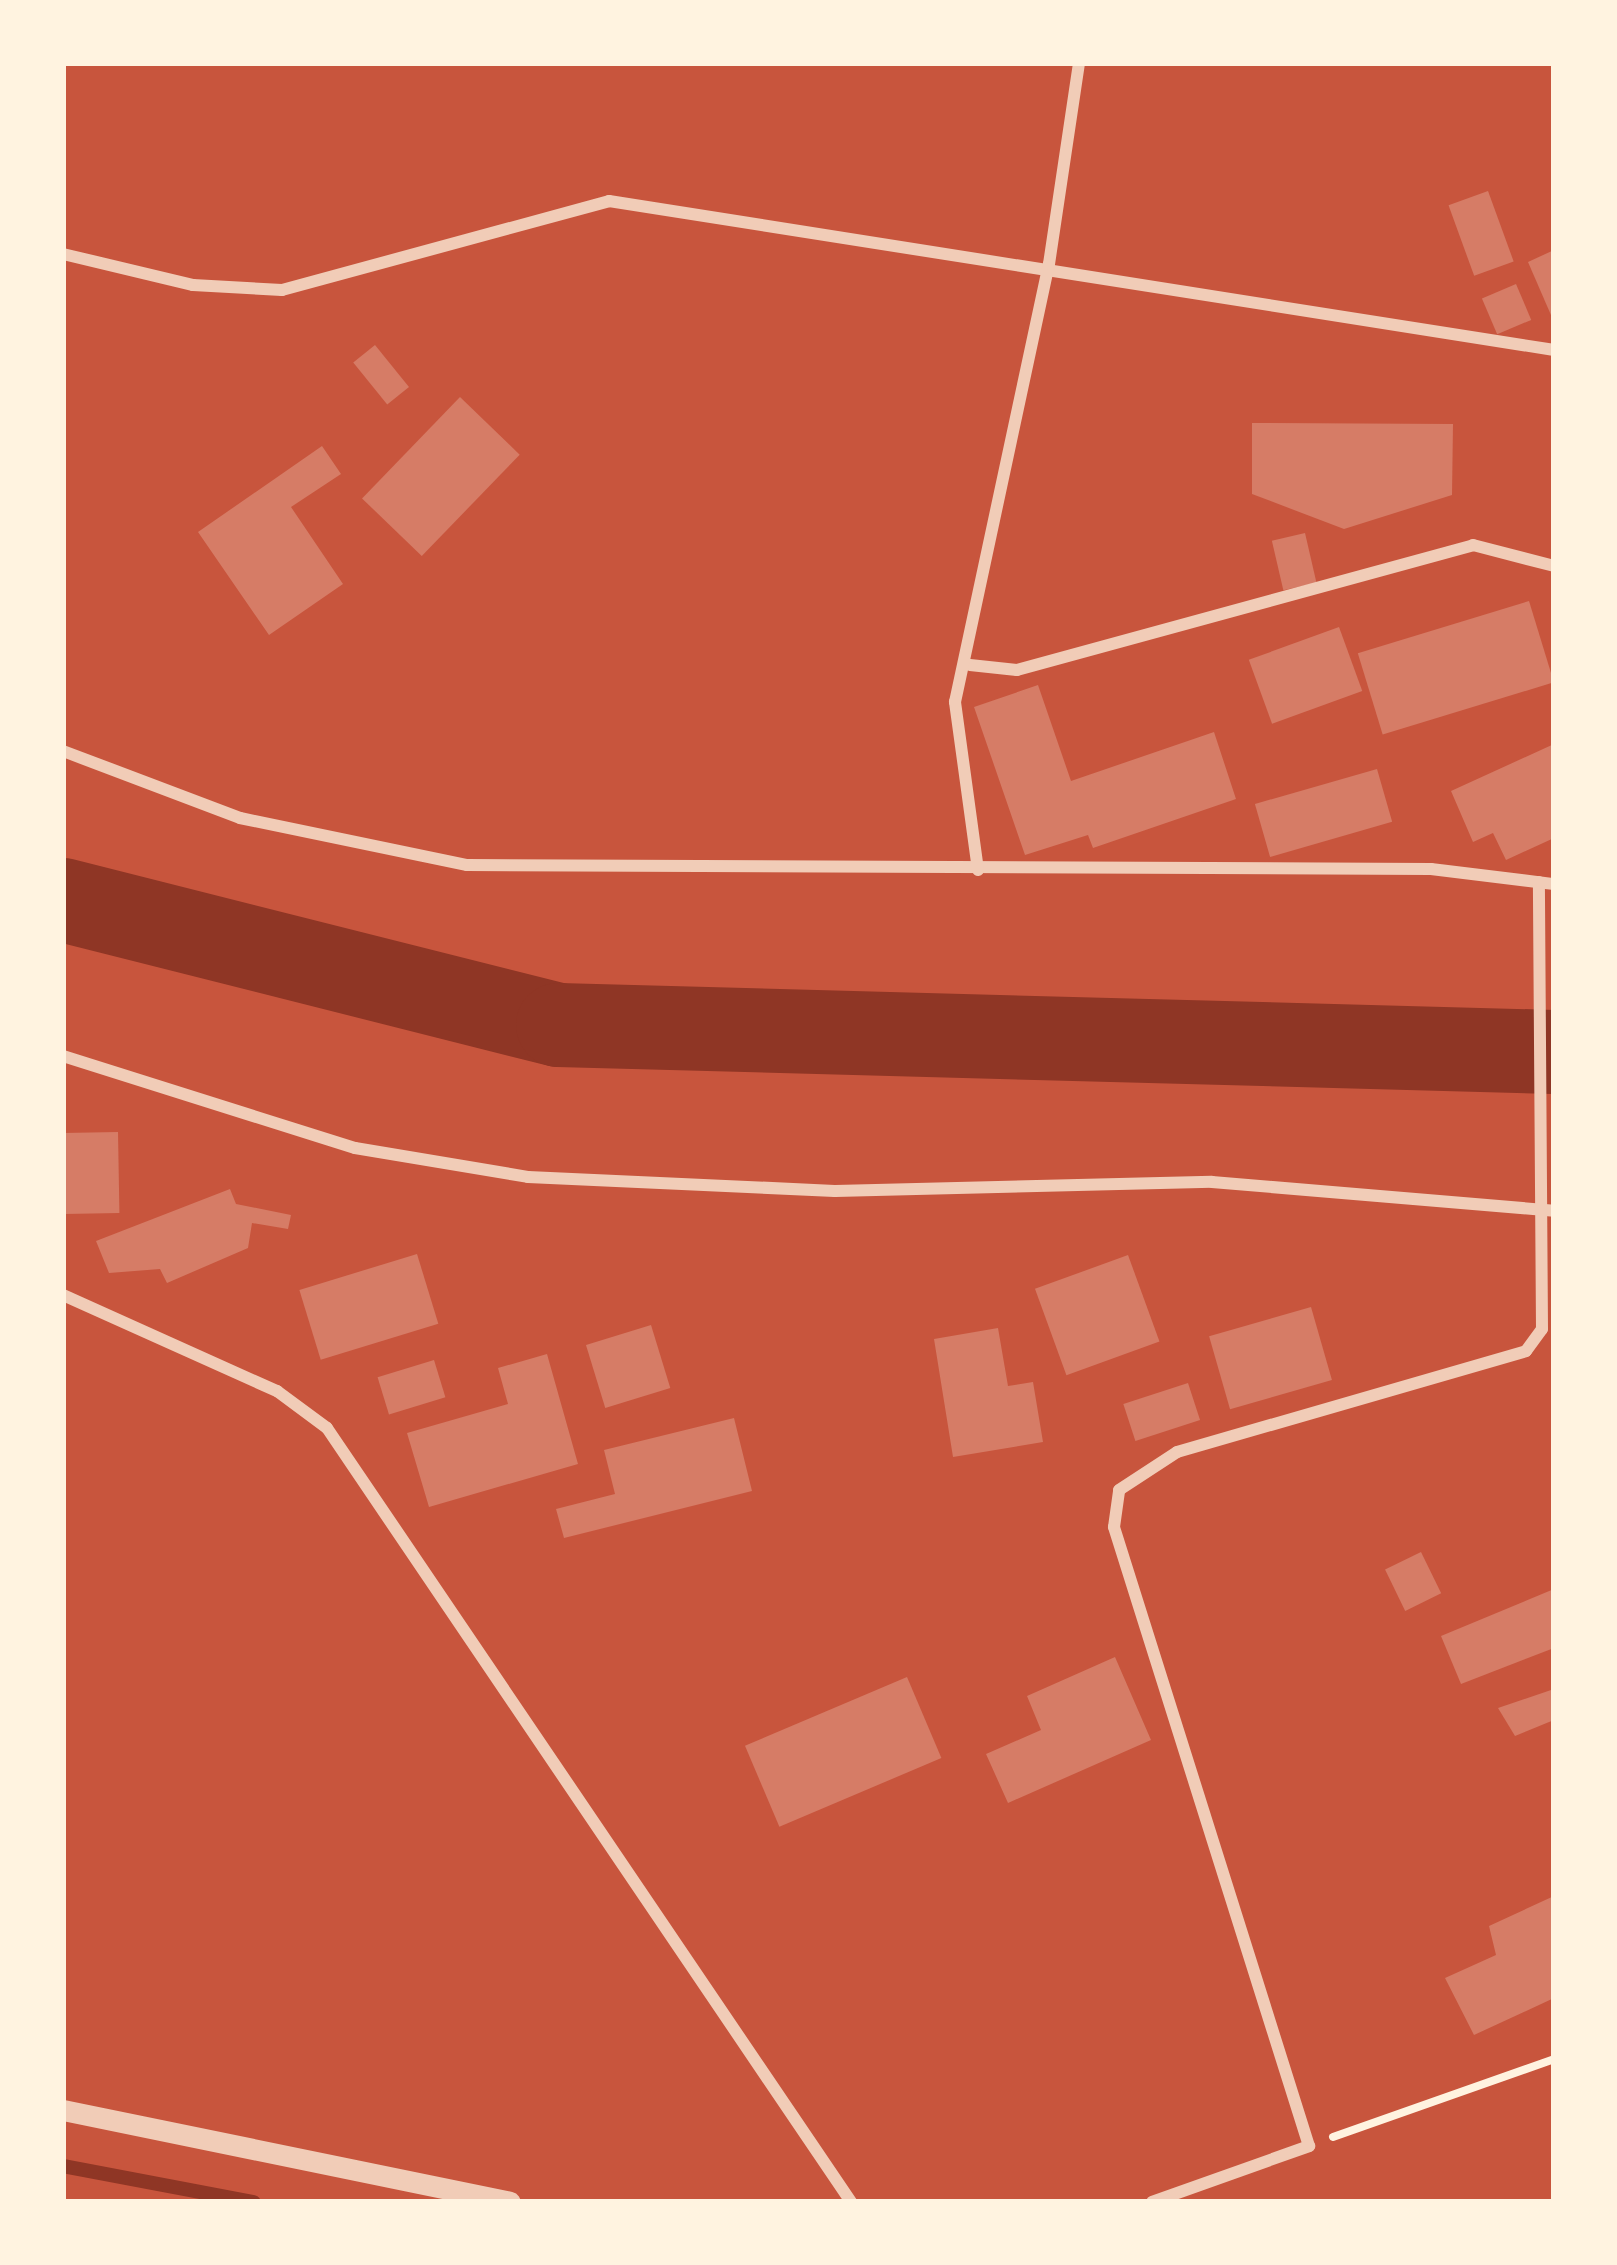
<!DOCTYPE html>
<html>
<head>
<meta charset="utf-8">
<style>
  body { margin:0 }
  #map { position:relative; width:1617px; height:2265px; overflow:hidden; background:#c8553d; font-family:"Golos Text",sans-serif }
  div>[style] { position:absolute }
  .stream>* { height:14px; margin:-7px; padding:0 7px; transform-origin:7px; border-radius:7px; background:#8f3625 }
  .river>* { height:84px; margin:-42px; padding:0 42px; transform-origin:42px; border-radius:42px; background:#8f3625 }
  .building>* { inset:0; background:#d67c66; transform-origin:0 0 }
  .path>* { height:8px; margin:-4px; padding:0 4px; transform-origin:4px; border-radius:4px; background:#fff3e0 }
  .minor>* { height:12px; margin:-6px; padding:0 6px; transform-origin:6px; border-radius:6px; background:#f1ccb7 }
  .tertiary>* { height:21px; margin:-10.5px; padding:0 10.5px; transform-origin:10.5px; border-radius:10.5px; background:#f1ccb7 }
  span { translate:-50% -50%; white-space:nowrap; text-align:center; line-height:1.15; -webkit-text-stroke:10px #fff3e0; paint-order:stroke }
  .frame { position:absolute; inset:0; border:66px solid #fff3e0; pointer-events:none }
</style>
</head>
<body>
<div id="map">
  <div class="stream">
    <div style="left:63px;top:2166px;width:194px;rotate:10.7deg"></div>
  </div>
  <div class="river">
    <div style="left:63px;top:900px;width:511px;rotate:14.17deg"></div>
    <div style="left:558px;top:1025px;width:996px;rotate:1.55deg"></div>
  </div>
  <div class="building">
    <div style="left:1488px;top:191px;width:75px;height:42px;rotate:70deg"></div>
    <div style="clip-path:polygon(1554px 250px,1554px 322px,1528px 262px)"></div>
    <div style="left:1516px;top:284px;width:39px;height:37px;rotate:67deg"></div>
    <div style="left:375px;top:345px;width:54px;height:28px;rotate:51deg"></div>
    <div style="left:460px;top:397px;width:83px;height:141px;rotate:44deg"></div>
    <div style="clip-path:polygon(1252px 423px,1453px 424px,1452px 495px,1344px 529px,1252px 494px)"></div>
    <div style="clip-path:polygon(322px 446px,341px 474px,291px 507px,343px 584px,269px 635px,198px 532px)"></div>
    <div style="left:1305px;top:533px;width:51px;height:34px;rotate:77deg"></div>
    <div style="left:1529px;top:601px;width:85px;height:179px;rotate:73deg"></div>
    <div style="left:1339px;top:627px;width:68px;height:96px;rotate:70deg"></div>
    <div style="clip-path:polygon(1038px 685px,1071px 781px,1214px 732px,1236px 799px,1093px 848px,1088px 835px,1025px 855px,974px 707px)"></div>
    <div style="clip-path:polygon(1554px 744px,1554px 838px,1506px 860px,1493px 833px,1473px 842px,1451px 791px)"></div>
    <div style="left:1377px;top:769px;width:55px;height:127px;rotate:74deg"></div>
    <div style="left:118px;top:1132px;width:81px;height:55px;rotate:89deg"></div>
    <div style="clip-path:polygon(230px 1189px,236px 1204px,291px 1215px,288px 1229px,252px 1223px,248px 1248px,167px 1283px,160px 1269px,109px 1273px,96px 1241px)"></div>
    <div style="left:417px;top:1254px;width:73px;height:123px;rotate:73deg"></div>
    <div style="left:1128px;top:1255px;width:92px;height:99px;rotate:70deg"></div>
    <div style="left:1311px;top:1307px;width:76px;height:106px;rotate:74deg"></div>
    <div style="left:651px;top:1325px;width:66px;height:68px;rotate:73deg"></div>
    <div style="clip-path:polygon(998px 1328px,1008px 1386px,1033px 1382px,1043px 1442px,953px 1457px,934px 1339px)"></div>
    <div style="clip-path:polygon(547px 1354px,578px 1464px,429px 1507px,407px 1433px,508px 1404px,498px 1368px)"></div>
    <div style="left:434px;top:1360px;width:39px;height:59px;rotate:73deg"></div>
    <div style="left:1188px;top:1383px;width:39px;height:68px;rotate:72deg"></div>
    <div style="clip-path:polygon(734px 1418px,752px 1491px,564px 1538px,556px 1509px,615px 1494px,604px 1450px)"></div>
    <div style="left:1421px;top:1552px;width:46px;height:40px;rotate:64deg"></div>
    <div style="clip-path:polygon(1554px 1589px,1554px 1648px,1461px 1684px,1441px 1636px)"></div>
    <div style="clip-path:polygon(1115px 1657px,1151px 1740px,1008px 1803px,986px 1754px,1041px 1730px,1027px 1696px)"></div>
    <div style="left:907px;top:1677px;width:88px;height:176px;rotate:67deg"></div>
    <div style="clip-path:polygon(1554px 1689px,1554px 1720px,1515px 1736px,1498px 1708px)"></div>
    <div style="clip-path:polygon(1554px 1896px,1554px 1998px,1474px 2035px,1445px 1978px,1496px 1955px,1489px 1926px)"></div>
  </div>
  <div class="path">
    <div style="left:1333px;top:2137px;width:234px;rotate:-19.4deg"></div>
  </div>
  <div class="minor">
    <div style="left:63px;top:254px;width:134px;rotate:13.4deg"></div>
    <div style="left:193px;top:285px;width:89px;rotate:3.2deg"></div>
    <div style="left:282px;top:290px;width:339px;rotate:-15.2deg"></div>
    <div style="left:609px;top:201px;width:957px;rotate:8.96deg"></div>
    <div style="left:970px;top:665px;width:47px;rotate:6.1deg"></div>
    <div style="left:1017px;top:670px;width:473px;rotate:-15.3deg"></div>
    <div style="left:1473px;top:545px;width:84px;rotate:14.5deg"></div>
    <div style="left:63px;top:751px;width:189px;rotate:20.7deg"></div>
    <div style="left:240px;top:818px;width:232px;rotate:11.7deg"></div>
    <div style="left:467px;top:865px;width:964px;rotate:0.24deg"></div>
    <div style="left:1431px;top:869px;width:124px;rotate:7deg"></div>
    <div style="left:978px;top:870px;width:170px;rotate:-97.8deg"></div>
    <div style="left:955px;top:702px;width:448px;rotate:-77.9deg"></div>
    <div style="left:1049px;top:264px;width:203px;rotate:-81.5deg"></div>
    <div style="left:63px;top:1056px;width:306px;rotate:17.5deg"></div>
    <div style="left:355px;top:1148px;width:175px;rotate:9.5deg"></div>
    <div style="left:528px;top:1177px;width:307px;rotate:2.6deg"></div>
    <div style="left:835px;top:1191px;width:377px;rotate:-1.4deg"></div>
    <div style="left:1212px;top:1182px;width:343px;rotate:4.8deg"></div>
    <div style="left:63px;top:1295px;width:235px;rotate:24.2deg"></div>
    <div style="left:277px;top:1391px;width:62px;rotate:36.5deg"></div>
    <div style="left:327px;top:1428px;width:935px;rotate:55.9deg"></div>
    <div style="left:1152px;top:2202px;width:167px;rotate:-19.6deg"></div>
    <div style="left:1309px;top:2146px;width:649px;rotate:-107.49deg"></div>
    <div style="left:1114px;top:1527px;width:37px;rotate:-82deg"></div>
    <div style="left:1119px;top:1490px;width:69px;rotate:-33.2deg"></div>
    <div style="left:1177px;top:1452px;width:363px;rotate:-16.1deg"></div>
    <div style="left:1526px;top:1351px;width:27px;rotate:-54deg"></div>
    <div style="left:1542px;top:1329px;width:447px;rotate:-90.4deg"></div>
  </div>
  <div class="tertiary">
    <div style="left:63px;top:2110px;width:456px;rotate:11.6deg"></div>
  </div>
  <div class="frame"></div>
</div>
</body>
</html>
